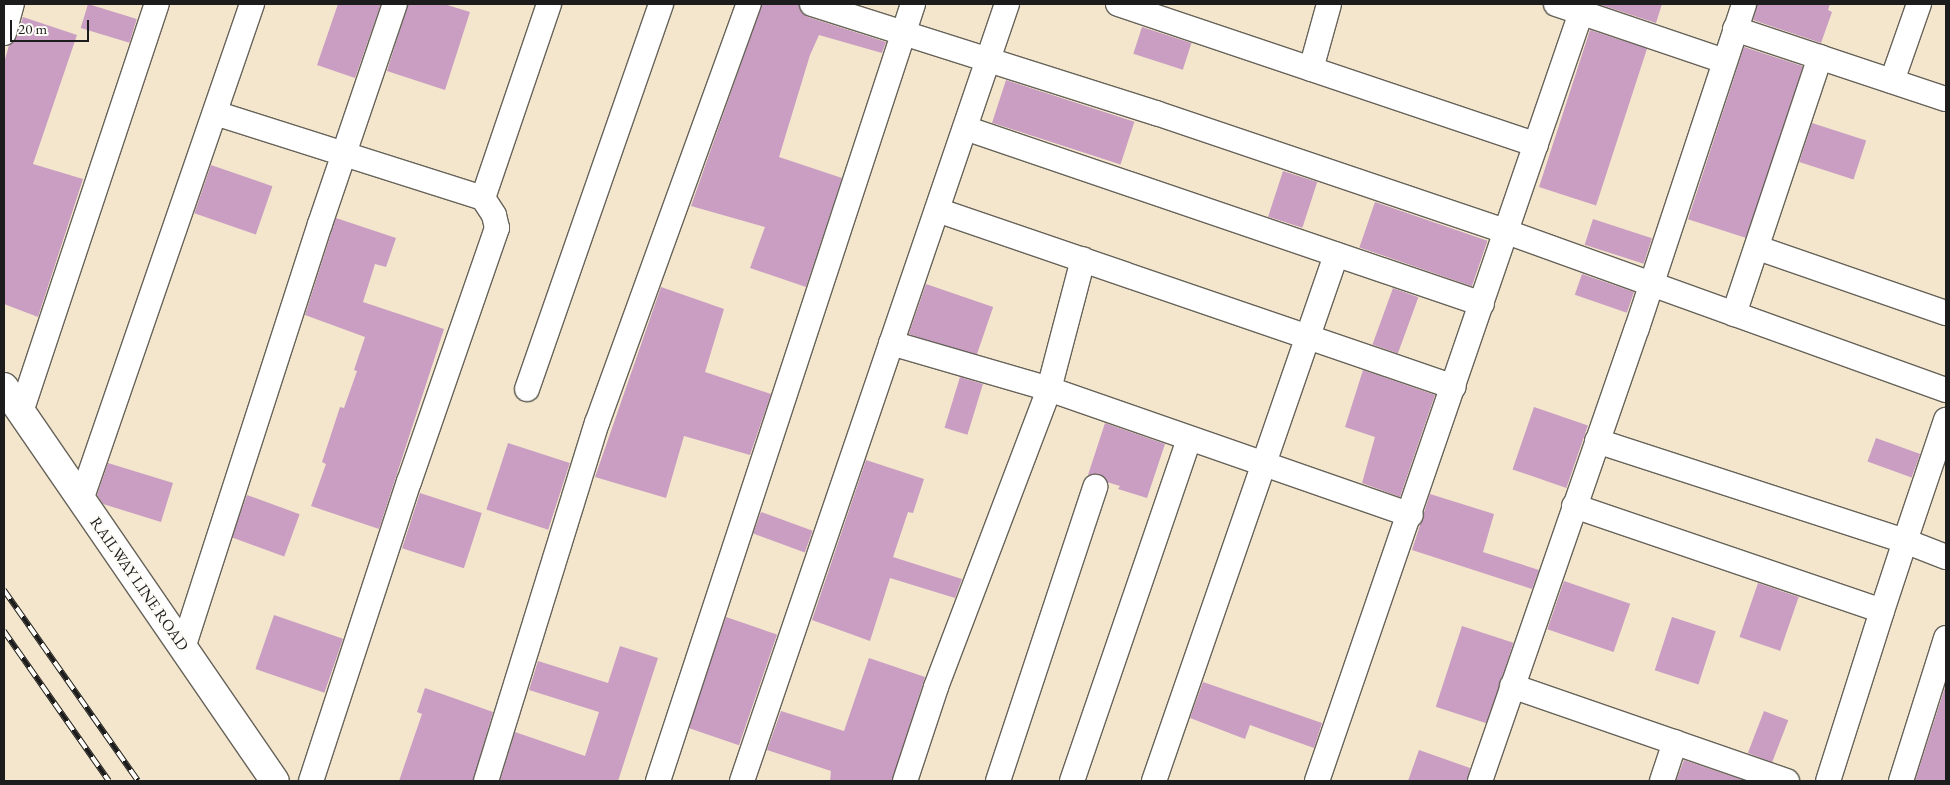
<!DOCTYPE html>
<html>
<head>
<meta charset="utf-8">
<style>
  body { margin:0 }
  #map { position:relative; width:1950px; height:785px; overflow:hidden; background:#f3e6cc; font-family:"EB Garamond",serif }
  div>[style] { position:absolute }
  .building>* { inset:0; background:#c99ec2; transform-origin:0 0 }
  .roads { filter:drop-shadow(1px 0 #67635a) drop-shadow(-1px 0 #67635a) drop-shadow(0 1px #67635a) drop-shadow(0 -1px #67635a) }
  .street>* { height:24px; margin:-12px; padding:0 12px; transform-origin:12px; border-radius:12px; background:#fff }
  .secondary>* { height:28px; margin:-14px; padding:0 14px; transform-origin:14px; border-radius:14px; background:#fff }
  .rail>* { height:5.5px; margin-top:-2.75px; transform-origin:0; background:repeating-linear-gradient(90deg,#fdfcf7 0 11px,#1c1c1c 0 22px); box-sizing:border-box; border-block:1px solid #1c1c1c }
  span { translate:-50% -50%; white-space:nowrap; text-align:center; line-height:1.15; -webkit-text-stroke:4.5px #fdfcf7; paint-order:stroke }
  .street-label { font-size:16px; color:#1c1c1c }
  .frame { position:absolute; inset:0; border:5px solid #1c1c1c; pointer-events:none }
  .scale { position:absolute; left:10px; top:20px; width:79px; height:22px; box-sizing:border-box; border:2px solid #1c1c1c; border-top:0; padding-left:6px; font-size:15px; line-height:18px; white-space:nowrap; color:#1c1c1c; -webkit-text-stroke:4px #fdfcf7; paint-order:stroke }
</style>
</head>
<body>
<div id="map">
  <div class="building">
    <div style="left:88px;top:4px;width:51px;height:25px;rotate:17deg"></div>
    <div style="clip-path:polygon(338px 4px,381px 4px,355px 78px,317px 65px)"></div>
    <div style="clip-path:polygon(408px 4px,444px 4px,470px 12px,445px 90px,387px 71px)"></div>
    <div style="clip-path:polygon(762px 4px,799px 4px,802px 13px,808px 17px,886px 42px,882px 53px,819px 35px,810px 55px,779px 157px,842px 178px,806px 287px,750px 268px,765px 227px,691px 206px)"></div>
    <div style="clip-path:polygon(1598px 4px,1662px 4px,1656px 23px)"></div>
    <div style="clip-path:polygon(1757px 4px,1830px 4px,1828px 10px,1832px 12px,1821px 43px,1753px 20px)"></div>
    <div style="clip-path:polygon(23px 17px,77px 35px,33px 164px,83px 179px,38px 317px,4px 304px,4px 63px,9px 45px,17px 37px)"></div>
    <div style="left:1142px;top:27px;width:52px;height:28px;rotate:18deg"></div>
    <div style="left:1590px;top:30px;width:60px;height:165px;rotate:18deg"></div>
    <div style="left:1744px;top:47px;width:62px;height:181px;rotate:18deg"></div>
    <div style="left:1006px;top:80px;width:135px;height:45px;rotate:18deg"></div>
    <div style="left:1812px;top:123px;width:57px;height:41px;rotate:18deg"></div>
    <div style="left:211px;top:165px;width:65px;height:51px;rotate:19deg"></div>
    <div style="left:1283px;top:171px;width:36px;height:48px;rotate:18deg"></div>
    <div style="left:1375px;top:202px;width:119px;height:48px;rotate:19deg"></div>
    <div style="clip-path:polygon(336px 218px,396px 238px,386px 267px,375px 264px,363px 302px,444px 329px,379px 529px,311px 506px,326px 464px,322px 462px,340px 407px,344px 408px,357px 371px,354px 370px,365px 337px,305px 315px)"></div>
    <div style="left:1593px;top:219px;width:62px;height:27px;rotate:18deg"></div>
    <div style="left:1582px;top:274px;width:55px;height:22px;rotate:19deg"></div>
    <div style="left:926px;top:284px;width:71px;height:53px;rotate:19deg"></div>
    <div style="clip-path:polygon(661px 287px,724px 309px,705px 372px,771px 394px,750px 455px,684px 436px,666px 498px,595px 477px)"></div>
    <div style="left:1393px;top:288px;width:27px;height:60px;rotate:20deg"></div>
    <div style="clip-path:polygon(1363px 370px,1435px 395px,1400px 497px,1362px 483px,1375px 437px,1345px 427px)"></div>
    <div style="left:960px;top:377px;width:24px;height:53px;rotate:17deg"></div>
    <div style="left:1534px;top:407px;width:57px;height:66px;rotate:19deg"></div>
    <div style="clip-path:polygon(1105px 423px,1165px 444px,1147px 498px,1118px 489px,1120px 486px,1107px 482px,1100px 474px,1088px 475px)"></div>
    <div style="left:1876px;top:438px;width:47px;height:25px;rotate:20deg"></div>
    <div style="left:508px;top:443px;width:65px;height:70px;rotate:18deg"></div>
    <div style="clip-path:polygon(866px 460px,924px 479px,913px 513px,908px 512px,893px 557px,962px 579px,955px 598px,890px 578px,870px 641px,812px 620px)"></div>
    <div style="clip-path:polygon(108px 463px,173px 483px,161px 522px,103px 504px,97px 495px)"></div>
    <div style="left:420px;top:493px;width:65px;height:58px;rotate:18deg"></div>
    <div style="clip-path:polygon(1430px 494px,1494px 514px,1483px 552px,1539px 570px,1532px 589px,1412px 550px)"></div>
    <div style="left:247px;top:495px;width:56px;height:45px;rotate:20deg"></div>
    <div style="left:761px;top:512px;width:55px;height:23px;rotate:20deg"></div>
    <div style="left:1564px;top:581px;width:70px;height:51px;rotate:19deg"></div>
    <div style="left:1758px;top:583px;width:43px;height:57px;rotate:19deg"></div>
    <div style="left:274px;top:615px;width:73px;height:57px;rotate:19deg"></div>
    <div style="left:726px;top:617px;width:54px;height:117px;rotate:19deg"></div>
    <div style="left:1672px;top:617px;width:46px;height:56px;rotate:18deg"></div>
    <div style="left:1462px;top:626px;width:54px;height:85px;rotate:18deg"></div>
    <div style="clip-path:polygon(620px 646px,658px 658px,618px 781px,500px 781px,515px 732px,585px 756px,599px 712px,529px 690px,538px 661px,608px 683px)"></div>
    <div style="clip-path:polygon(869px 658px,925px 677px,892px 781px,830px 781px,831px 771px,767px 750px,781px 711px,844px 731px)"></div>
    <div style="clip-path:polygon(1203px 682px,1322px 723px,1314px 748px,1250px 725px,1245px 739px,1190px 718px)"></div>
    <div style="clip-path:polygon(1946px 684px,1946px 781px,1915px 781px)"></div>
    <div style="clip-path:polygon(425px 688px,493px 712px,473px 781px,399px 781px,422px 714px,417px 712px)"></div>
    <div style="left:1764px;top:711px;width:26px;height:45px;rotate:21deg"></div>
    <div style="clip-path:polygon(1419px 750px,1470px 768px,1467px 781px,1408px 781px)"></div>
    <div style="clip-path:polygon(1684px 760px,1746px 781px,1676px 781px)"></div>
  </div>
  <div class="roads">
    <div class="street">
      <div style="left:812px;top:4px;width:361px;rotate:17.6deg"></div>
      <div style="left:1156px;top:113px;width:371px;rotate:18.7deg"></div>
      <div style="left:1507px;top:232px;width:467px;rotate:19.8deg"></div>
      <div style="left:1118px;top:4px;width:441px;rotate:18.6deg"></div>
      <div style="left:1556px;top:4px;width:177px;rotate:18.7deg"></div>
      <div style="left:1735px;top:29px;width:222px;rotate:18.4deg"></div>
      <div style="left:4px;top:33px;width:30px;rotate:-75deg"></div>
      <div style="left:1311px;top:69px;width:67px;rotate:-74.5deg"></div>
      <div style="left:1892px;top:81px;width:82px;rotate:-70.7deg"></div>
      <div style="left:215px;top:113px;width:281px;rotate:17.6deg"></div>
      <div style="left:965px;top:128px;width:546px;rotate:18.8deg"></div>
      <div style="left:937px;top:210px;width:546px;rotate:18.9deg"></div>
      <div style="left:1758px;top:248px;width:199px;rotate:19.1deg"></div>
      <div style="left:1734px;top:314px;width:271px;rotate:-71.5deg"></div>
      <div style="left:891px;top:343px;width:165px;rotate:16.2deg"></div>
      <div style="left:1049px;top:389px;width:383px;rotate:19.2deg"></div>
      <div style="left:527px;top:389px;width:408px;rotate:-70.8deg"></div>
      <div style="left:21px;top:412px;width:430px;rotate:-71.6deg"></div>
      <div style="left:1597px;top:441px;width:324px;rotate:18deg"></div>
      <div style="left:1905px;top:541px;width:128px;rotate:-71.3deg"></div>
      <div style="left:81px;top:500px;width:525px;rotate:-70.98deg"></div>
      <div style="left:1574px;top:506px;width:325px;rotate:18.8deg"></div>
      <div style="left:1882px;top:611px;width:178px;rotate:107.6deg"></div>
      <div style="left:1882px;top:611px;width:74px;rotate:-71.8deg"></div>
      <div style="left:1905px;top:541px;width:44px;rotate:21.3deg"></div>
      <div style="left:183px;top:648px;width:446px;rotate:-72.1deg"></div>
      <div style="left:320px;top:224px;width:232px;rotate:-71.2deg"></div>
      <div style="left:1512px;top:686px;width:291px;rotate:19.1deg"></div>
      <div style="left:311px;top:781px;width:315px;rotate:-71.9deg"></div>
      <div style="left:409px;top:482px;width:269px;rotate:-70.9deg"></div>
      <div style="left:497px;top:228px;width:13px;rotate:-103deg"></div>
      <div style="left:494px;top:215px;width:20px;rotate:-123deg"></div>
      <div style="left:483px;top:198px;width:205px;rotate:-71.2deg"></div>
      <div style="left:486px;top:781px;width:375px;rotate:-72.8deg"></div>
      <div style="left:597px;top:423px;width:446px;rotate:-70.1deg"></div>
      <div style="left:658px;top:781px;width:818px;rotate:-71.83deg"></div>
      <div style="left:742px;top:781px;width:821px;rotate:-71.17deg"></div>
      <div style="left:905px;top:781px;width:99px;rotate:-71.7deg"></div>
      <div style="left:936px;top:687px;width:319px;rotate:-69.2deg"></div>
      <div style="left:1049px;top:389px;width:134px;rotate:-75.3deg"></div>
      <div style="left:998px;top:781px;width:310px;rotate:-71.7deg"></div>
      <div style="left:1072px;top:781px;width:361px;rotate:-71.1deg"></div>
      <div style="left:1154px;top:781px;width:557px;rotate:-70.91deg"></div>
      <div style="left:1317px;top:781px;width:822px;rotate:-71.04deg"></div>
      <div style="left:1480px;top:781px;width:479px;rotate:-70.9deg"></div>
      <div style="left:1637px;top:328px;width:341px;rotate:-71.7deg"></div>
      <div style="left:1662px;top:781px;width:41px;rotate:-71.6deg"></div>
      <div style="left:1901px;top:781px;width:150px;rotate:-72.5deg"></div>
    </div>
    <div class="secondary">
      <div style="left:4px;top:387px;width:478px;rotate:55.5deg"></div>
    </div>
  </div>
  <div class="rail">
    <div style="left:4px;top:590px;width:233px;rotate:54.9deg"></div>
    <div style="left:4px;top:631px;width:183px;rotate:55deg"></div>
  </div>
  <div class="street-label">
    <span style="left:139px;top:584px;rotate:55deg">RAILWAY LINE ROAD</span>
  </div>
  <div class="frame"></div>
  <div class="scale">20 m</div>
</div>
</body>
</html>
